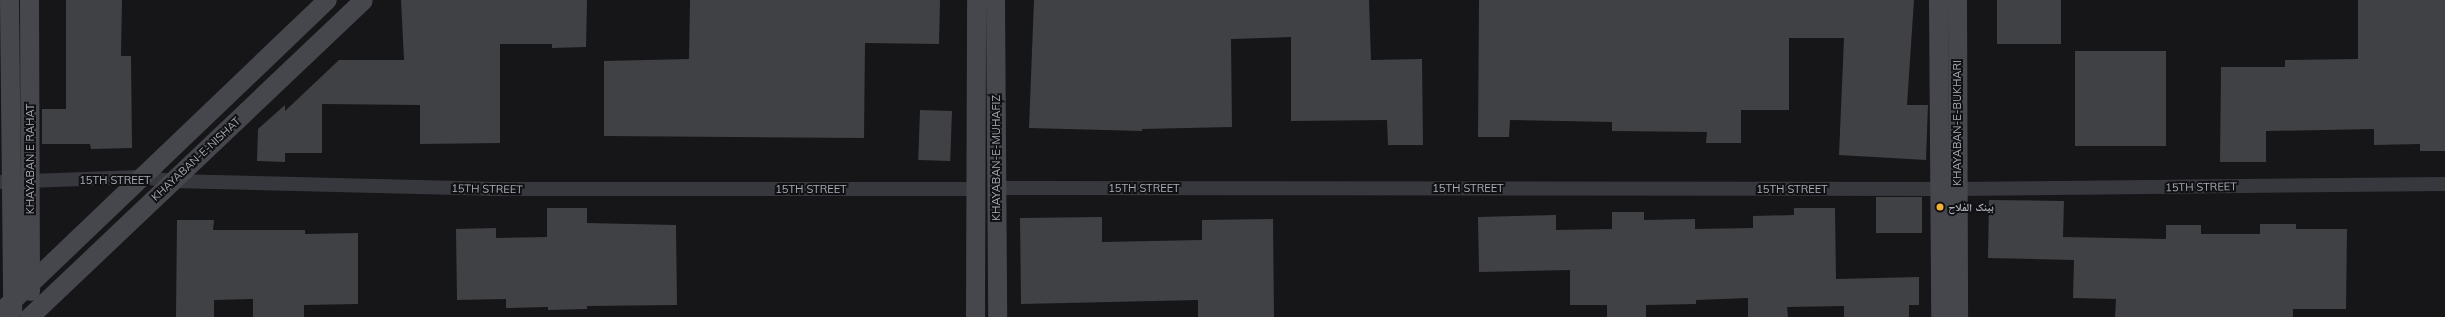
<!DOCTYPE html>
<html>
<head>
<meta charset="utf-8">
<style>
  body { margin:0 }
  #map { position:relative; width:2445px; height:317px; overflow:hidden; background:#161618; font-family:Mulish,"Noto Naskh Arabic",sans-serif }
  div>[style] { position:absolute }
  .building>* { inset:0; background:#404145; transform-origin:0 0 }
  .street>* { height:14px; margin:-7px; padding:0 7px; transform-origin:7px; border-radius:7px; background:#37383d }
  .secondary>* { height:19px; margin:-9.5px; padding:0 9.5px; transform-origin:9.5px; border-radius:9.5px; background:#45474d }
  .dots>* { width:11px; height:11px; translate:-50% -50%; box-sizing:border-box; border:2px solid #111113; border-radius:50% }
  span { translate:-50% -50%; white-space:nowrap; text-align:center; line-height:1.15; -webkit-text-stroke:4px #111113; paint-order:stroke }
  .street-label { font-size:11px; color:#a8adb8 }
  .poi-label { font-size:11px; color:#a8adb8; font-weight:700 }
  .left { translate:0 -50%; text-align:left }
</style>
</head>
<body>
<div id="map">
  <div class="building">
    <div style="clip-path:polygon(66px 0,122px 0,121px 56px,131px 56px,132px 148px,91px 149px,90px 144px,42px 144px,42px 109px,66px 109px)"></div>
    <div style="clip-path:polygon(401px 0,587px 0,586px 47px,552px 48px,552px 44px,500px 44px,500px 143px,420px 144px,420px 105px,322px 104px,322px 153px,285px 153px,285px 162px,257px 161px,258px 129px,285px 105px,285px 111px,339px 60px,404px 60px)"></div>
    <div style="clip-path:polygon(690px 0,940px 0,939px 44px,865px 43px,864px 138px,604px 136px,604px 61px,689px 59px)"></div>
    <div style="clip-path:polygon(1034px 0,1369px 0,1371px 60px,1422px 59px,1423px 145px,1388px 145px,1387px 120px,1291px 121px,1291px 37px,1231px 39px,1232px 127px,1142px 129px,1142px 131px,1029px 128px)"></div>
    <div style="clip-path:polygon(1479px 0,1914px 0,1907px 105px,1928px 105px,1926px 160px,1839px 155px,1844px 38px,1789px 38px,1789px 110px,1741px 110px,1741px 143px,1706px 143px,1707px 132px,1612px 131px,1612px 122px,1510px 120px,1509px 137px,1478px 137px)"></div>
    <div style="left:1997px;top:0;width:64px;height:44px"></div>
    <div style="clip-path:polygon(2358px 0,2445px 0,2445px 151px,2420px 151px,2420px 144px,2374px 145px,2374px 129px,2266px 131px,2266px 162px,2220px 162px,2221px 67px,2285px 67px,2285px 60px,2358px 59px)"></div>
    <div style="left:2075px;top:51px;width:91px;height:95px"></div>
    <div style="left:920px;top:110px;width:32px;height:50px;rotate:2deg"></div>
    <div style="left:1876px;top:197px;width:46px;height:36px"></div>
    <div style="clip-path:polygon(1989px 200px,2064px 201px,2063px 237px,2166px 239px,2166px 225px,2201px 225px,2201px 234px,2260px 234px,2260px 224px,2296px 224px,2296px 229px,2347px 229px,2346px 309px,2293px 309px,2293px 317px,2115px 317px,2116px 299px,2073px 298px,2074px 260px,1988px 258px)"></div>
    <div style="clip-path:polygon(547px 208px,587px 208px,587px 223px,676px 225px,677px 305px,587px 306px,587px 309px,548px 310px,548px 307px,506px 308px,506px 299px,457px 300px,456px 229px,496px 228px,496px 238px,547px 237px)"></div>
    <div style="clip-path:polygon(1794px 208px,1835px 208px,1836px 279px,1919px 277px,1919px 305px,1909px 305px,1909px 317px,1844px 317px,1844px 306px,1787px 307px,1788px 317px,1748px 317px,1748px 298px,1696px 300px,1696px 304px,1646px 305px,1646px 317px,1607px 317px,1607px 305px,1570px 305px,1570px 270px,1479px 272px,1478px 217px,1556px 215px,1556px 230px,1612px 229px,1612px 212px,1644px 212px,1644px 220px,1695px 219px,1695px 229px,1753px 228px,1753px 216px,1794px 215px)"></div>
    <div style="clip-path:polygon(1102px 217px,1102px 242px,1202px 240px,1202px 220px,1273px 219px,1274px 317px,1198px 317px,1198px 300px,1021px 304px,1020px 218px)"></div>
    <div style="clip-path:polygon(177px 220px,214px 220px,213px 230px,305px 230px,305px 234px,358px 233px,358px 304px,304px 305px,304px 317px,253px 317px,253px 299px,214px 300px,214px 317px,176px 317px)"></div>
  </div>
  <div class="street">
    <div style="left:0;top:182px;width:140px;rotate:-2deg"></div>
    <div style="left:140px;top:177px;width:32px;rotate:7deg"></div>
    <div style="left:172px;top:181px;width:318px;rotate:1.4deg"></div>
    <div style="left:490px;top:189px;width:484px"></div>
    <div style="left:997px;top:188px;width:942px;rotate:0.06deg"></div>
    <div style="left:1956px;top:189px;width:489px;rotate:-0.6deg"></div>
  </div>
  <div class="secondary">
    <div style="left:9px;top:0;width:310px;rotate:89.4deg"></div>
    <div style="left:29px;top:0;width:291px;rotate:89.8deg"></div>
    <div style="left:995px;top:0;width:317px;rotate:89.6deg"></div>
    <div style="left:1938px;top:0;width:317px;rotate:89.6deg"></div>
    <div style="left:1957px;top:0;width:317px;rotate:89.8deg"></div>
    <div style="left:0;top:312px;width:452px;rotate:-43.7deg"></div>
    <div style="left:29px;top:317px;width:460px;rotate:-43.5deg"></div>
    <div style="left:975px;top:317px;width:317px;rotate:-89.8deg"></div>
  </div>
  <div class="dots">
    <div style="left:1940px;top:207px;background:#f2b134"></div>
  </div>
  <div class="street-label">
    <span style="left:1957px;top:123px;rotate:-90deg">KHAYABAN-E-BUKHARI</span>
    <span style="left:996px;top:158px;rotate:-90deg">KHAYABAN-E-MUHAFIZ</span>
    <span style="left:30px;top:159px;rotate:-90deg">KHAYABAN E RAHAT</span>
    <span style="left:196px;top:159px;rotate:-43deg">KHAYABAN-E-NISHAT</span>
    <span style="left:115px;top:180px">15TH STREET</span>
    <span style="left:2201px;top:187px;rotate:-1deg">15TH STREET</span>
    <span style="left:1144px;top:188px">15TH STREET</span>
    <span style="left:1468px;top:188px">15TH STREET</span>
    <span style="left:487px;top:189px;rotate:1deg">15TH STREET</span>
    <span style="left:811px;top:189px">15TH STREET</span>
    <span style="left:1792px;top:189px">15TH STREET</span>
  </div>
  <div class="poi-label">
    <span class="left" style="left:1948px;top:207px">بینک الفلاح</span>
  </div>
</div>
</body>
</html>
